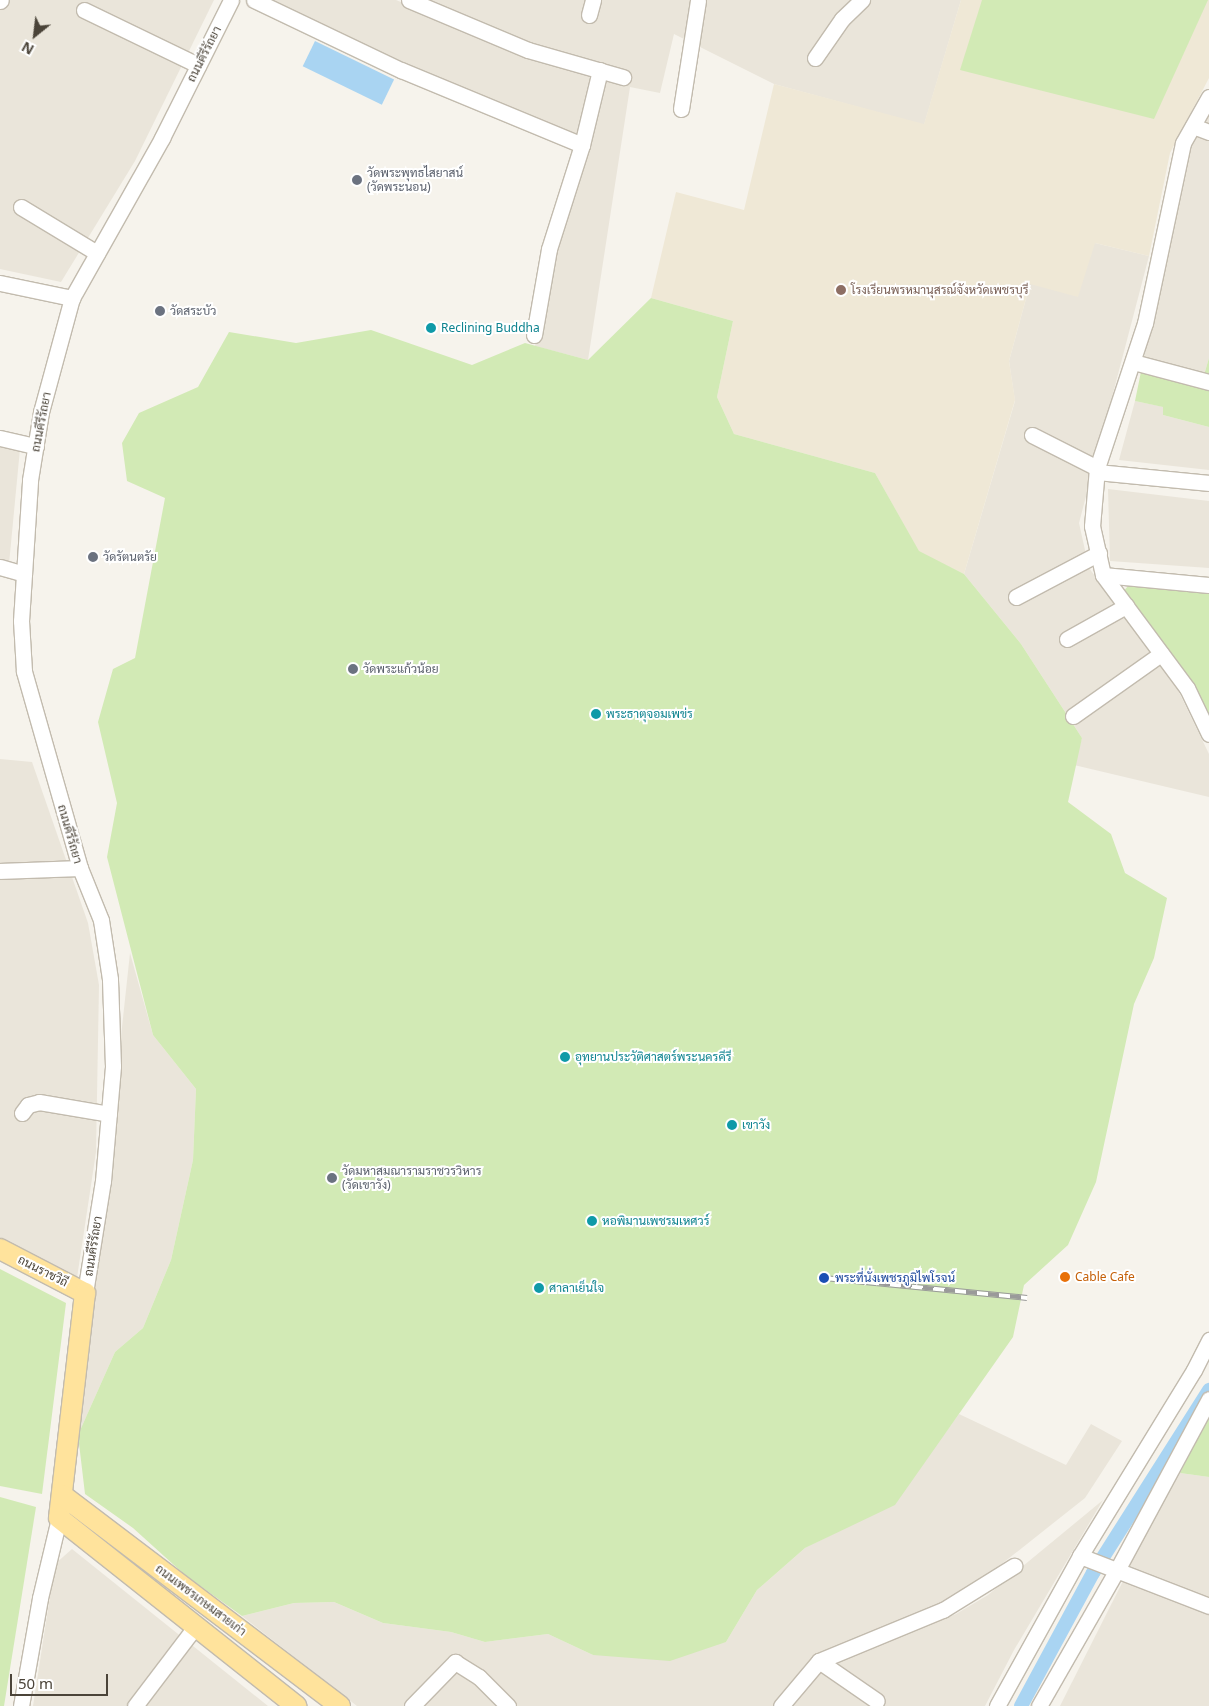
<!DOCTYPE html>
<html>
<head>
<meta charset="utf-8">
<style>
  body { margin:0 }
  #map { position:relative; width:1209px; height:1706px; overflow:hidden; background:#f6f3ec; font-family:"Noto Sans",Sarabun,sans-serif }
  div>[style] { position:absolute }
  .residential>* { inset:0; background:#eae5da }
  .education>* { inset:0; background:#efe8d6 }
  .green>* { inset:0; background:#d2eab5 }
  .water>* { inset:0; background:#a9d4f2; transform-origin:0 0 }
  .canal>* { height:14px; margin:-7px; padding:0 7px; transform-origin:7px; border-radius:7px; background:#a9d4f2 }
  .roads { filter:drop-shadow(1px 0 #c2bbae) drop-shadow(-1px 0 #c2bbae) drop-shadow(0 1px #c2bbae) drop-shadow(0 -1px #c2bbae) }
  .minor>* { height:15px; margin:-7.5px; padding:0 7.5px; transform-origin:7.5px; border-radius:7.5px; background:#fff }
  .major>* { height:20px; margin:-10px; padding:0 10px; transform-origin:10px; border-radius:10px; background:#ffe39c }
  .rail>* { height:5.5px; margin-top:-2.75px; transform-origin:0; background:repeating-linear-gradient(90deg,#fff 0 11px,#9a9a9a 0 22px); box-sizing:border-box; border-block:1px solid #9a9a9a }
  .dots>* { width:14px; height:14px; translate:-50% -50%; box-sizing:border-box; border:2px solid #fff; border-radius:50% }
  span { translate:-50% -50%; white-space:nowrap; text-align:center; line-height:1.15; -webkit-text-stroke:4px #fff; paint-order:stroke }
  .street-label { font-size:12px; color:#4b4439 }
  .worship-label { font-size:12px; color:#5b616d }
  .left { translate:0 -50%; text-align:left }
  .education-label { font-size:12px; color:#785e54 }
  .culture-label { font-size:12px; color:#0d838f }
  .food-label { font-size:12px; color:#c56008 }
  .transit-label { font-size:12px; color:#164399 }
  .north { position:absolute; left:10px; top:10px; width:50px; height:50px; -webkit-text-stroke:4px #fff; paint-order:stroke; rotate:209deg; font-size:14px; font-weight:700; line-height:20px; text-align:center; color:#4b4439 }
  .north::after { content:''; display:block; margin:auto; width:18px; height:22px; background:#4b4439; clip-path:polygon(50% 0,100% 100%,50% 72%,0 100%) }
  .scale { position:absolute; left:10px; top:1674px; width:98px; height:22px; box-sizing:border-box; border:2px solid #4b4439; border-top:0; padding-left:6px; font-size:15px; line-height:18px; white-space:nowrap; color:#4b4439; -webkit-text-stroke:4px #fff; paint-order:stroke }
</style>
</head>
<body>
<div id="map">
  <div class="residential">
    <div style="clip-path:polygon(0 0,214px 0,135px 161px,61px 282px,0 269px)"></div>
    <div style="clip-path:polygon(265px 0,396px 0,525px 54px,595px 74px,579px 140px,406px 67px)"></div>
    <div style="clip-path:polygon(421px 0,961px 0,924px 125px,774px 84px,674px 34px,660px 93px,630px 87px,588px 360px,535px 346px,557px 250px,589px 145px,604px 67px,529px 47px)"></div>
    <div style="clip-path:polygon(1209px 110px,1209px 358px,1204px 375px,1144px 357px,1192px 142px)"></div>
    <div style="clip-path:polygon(1095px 243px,1149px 256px,1079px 523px,1089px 568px,1176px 686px,1209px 754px,1209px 797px,1074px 765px,1082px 738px,1021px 644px,964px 574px,1015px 401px,1009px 361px,1030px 284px)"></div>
    <div style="clip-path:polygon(1135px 401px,1164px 407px,1163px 415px,1209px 427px,1209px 470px,1119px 460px)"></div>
    <div style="clip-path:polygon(0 444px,20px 449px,9px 564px,0 561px)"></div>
    <div style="clip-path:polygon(1108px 489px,1209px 501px,1209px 568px,1110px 561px)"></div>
    <div style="clip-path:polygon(0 759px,32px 762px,88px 923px,99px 985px,96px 1152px,77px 1278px,0 1239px)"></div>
    <div style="clip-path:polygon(130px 953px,153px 1035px,196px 1089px,193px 1160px,171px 1260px,143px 1328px,115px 1352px,78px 1435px)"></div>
    <div style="clip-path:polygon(959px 1414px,1066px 1465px,1091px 1424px,1122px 1441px,1085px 1498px,965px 1593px,813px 1657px,773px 1706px,357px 1706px,242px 1616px,294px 1603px,334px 1602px,383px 1623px,451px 1632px,485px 1642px,548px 1634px,593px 1655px,726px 1642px,757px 1590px,805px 1548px,841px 1530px,945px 1433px)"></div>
    <div style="clip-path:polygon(1180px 1473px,1209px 1477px,1209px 1600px,1123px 1567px)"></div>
    <div style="clip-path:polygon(1103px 1500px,1014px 1650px,985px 1706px,791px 1706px,825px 1665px,956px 1614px,988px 1595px)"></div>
    <div style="clip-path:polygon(72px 1549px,268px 1706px,33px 1706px,55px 1564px)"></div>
    <div style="clip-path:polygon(1124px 1579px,1209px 1611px,1209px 1706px,1060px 1706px)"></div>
  </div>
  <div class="education">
    <div style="clip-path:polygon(961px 0,1209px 0,1209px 78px,1170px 153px,1149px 256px,1095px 243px,1078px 297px,1030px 284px,1009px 361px,1015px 400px,964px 574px,919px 552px,875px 473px,734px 434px,717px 397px,733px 321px,651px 298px,676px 192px,744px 210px,774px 84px,924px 124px)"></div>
  </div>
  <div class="green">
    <div style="clip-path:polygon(982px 0,1208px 0,1154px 119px,960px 70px)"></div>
    <div style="clip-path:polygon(651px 298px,733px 321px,717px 397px,734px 434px,875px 473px,919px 551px,964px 574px,1021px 644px,1082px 738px,1068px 802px,1111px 834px,1125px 873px,1167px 898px,1154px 958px,1134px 1004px,1096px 1182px,1068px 1245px,1024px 1285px,1013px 1337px,895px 1505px,805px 1548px,757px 1590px,726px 1642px,670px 1661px,593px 1655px,548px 1634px,485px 1642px,451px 1632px,383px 1623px,334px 1602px,294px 1603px,242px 1616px,185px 1575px,133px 1528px,85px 1494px,78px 1435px,115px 1352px,143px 1328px,171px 1260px,193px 1160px,196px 1089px,153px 1035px,107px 857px,117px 803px,98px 722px,113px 669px,135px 658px,165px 498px,127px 481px,122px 443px,139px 413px,198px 387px,229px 332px,296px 343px,371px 330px,472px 365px,525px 343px,588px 360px)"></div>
    <div style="clip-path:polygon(1144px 357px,1204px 375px,1209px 358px,1209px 427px,1163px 415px,1163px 407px,1135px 401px)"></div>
    <div style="clip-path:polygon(1128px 586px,1209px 593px,1209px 720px,1122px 593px)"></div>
    <div style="clip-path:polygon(0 1269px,66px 1303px,42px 1494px,0 1486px)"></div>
    <div style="clip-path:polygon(1209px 1416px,1209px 1477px,1180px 1473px)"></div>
    <div style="clip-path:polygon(0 1497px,36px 1507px,4px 1706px,0 1706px)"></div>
  </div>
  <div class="water">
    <div style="left:315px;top:41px;width:88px;height:28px;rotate:26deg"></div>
  </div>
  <div class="canal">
    <div style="left:1021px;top:1706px;width:151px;rotate:-61.6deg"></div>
    <div style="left:1093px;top:1573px;width:217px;rotate:-57.6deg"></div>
  </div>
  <div class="roads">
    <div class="minor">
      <div style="left:254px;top:0;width:163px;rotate:25.5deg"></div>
      <div style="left:401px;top:70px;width:196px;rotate:22.5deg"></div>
      <div style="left:409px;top:0;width:129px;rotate:22.8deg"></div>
      <div style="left:528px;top:50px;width:99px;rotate:15.9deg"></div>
      <div style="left:0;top:1px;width:1px;rotate:-45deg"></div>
      <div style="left:84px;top:10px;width:127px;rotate:25.8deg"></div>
      <div style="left:589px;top:15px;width:16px;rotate:-75deg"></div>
      <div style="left:815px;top:58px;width:47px;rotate:-55.3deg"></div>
      <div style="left:842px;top:19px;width:28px;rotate:-44deg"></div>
      <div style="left:1209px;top:97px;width:53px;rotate:119.5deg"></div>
      <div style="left:1183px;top:143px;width:184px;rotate:101.9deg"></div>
      <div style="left:1145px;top:323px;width:153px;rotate:108.3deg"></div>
      <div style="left:1097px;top:468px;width:58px;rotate:94.9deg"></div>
      <div style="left:1092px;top:526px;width:50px;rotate:77.3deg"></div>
      <div style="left:1103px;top:575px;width:141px;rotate:53.4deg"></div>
      <div style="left:1187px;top:688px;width:51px;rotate:64.4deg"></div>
      <div style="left:681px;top:109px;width:110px;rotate:-81.1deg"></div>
      <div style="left:1193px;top:126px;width:17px;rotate:21deg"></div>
      <div style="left:21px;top:207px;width:89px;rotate:31.2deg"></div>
      <div style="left:0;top:283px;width:74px;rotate:11.8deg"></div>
      <div style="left:534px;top:335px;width:87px;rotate:-80.1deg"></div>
      <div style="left:549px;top:249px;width:109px;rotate:-72.4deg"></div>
      <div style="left:582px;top:145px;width:77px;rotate:-76.5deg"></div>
      <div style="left:1133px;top:362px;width:79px;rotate:14.7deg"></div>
      <div style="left:1032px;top:435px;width:73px;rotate:26.9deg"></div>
      <div style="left:0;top:438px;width:37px;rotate:13deg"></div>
      <div style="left:1097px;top:472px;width:113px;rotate:5.6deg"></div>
      <div style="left:0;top:567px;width:25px;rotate:16deg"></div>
      <div style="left:1103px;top:575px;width:106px;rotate:5.4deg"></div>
      <div style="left:1016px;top:597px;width:94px;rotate:-27.9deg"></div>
      <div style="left:1067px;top:639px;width:68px;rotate:-29.2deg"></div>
      <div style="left:1073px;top:716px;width:108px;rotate:-35.2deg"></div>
      <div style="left:0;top:871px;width:80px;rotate:-2.1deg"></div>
      <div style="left:22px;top:1113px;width:10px;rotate:-53deg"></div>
      <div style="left:28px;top:1105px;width:11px;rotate:-15deg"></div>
      <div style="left:39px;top:1102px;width:71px;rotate:9.7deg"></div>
      <div style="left:85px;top:1293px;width:113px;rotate:-80.9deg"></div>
      <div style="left:103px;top:1181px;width:115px;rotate:-85deg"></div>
      <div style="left:113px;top:1066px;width:87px;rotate:-92deg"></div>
      <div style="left:110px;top:979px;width:60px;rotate:-98.7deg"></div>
      <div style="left:101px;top:920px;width:56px;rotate:-112deg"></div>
      <div style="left:80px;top:868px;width:205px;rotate:-105.9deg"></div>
      <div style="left:24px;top:671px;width:50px;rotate:-93.4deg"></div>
      <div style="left:21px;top:621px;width:141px;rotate:-86.3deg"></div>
      <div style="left:30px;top:480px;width:69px;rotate:-80.8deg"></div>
      <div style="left:41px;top:412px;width:118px;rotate:-74.8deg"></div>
      <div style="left:72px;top:298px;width:184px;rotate:-60.6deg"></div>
      <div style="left:162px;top:138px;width:154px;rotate:-63.4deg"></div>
      <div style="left:1080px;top:1556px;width:138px;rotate:21.2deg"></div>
      <div style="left:819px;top:1661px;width:70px;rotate:34.6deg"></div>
      <div style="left:21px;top:1706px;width:110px;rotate:-80deg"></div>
      <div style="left:40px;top:1598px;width:82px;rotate:-76.6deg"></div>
      <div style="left:135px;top:1706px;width:99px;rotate:-52.8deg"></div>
      <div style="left:412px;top:1706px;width:62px;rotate:-45.7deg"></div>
      <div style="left:455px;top:1662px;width:28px;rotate:32deg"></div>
      <div style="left:479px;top:1677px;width:41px;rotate:45deg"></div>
      <div style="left:781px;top:1706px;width:59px;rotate:-49.8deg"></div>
      <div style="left:819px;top:1661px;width:134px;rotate:-22.4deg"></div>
      <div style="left:943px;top:1610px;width:84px;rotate:-31.8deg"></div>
      <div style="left:997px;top:1706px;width:171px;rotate:-61deg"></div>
      <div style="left:1080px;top:1556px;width:218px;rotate:-58.5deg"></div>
      <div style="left:1194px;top:1370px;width:34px;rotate:-63deg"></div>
      <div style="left:1039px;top:1706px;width:157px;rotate:-60.2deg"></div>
      <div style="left:1117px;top:1570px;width:194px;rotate:-61.7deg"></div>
    </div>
    <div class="major">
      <div style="left:0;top:1249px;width:96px;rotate:27.4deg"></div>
      <div style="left:85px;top:1293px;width:226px;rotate:96.6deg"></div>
      <div style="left:59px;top:1518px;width:303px;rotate:38.4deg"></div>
      <div style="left:62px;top:1495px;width:349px;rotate:37.2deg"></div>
    </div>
  </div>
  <div class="rail">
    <div style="left:824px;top:1278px;width:204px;rotate:5.6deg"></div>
  </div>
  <div class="dots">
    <div style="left:357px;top:180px;background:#6b7280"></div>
    <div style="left:841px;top:290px;background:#8d6e63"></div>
    <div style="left:160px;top:311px;background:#6b7280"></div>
    <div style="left:431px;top:328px;background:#0f9aa8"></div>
    <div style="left:93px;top:557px;background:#6b7280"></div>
    <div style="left:353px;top:669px;background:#6b7280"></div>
    <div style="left:596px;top:714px;background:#0f9aa8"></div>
    <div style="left:565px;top:1057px;background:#0f9aa8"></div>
    <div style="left:732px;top:1125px;background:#0f9aa8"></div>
    <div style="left:332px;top:1178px;background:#6b7280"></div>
    <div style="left:592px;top:1221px;background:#0f9aa8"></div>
    <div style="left:1065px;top:1277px;background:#e8710a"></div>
    <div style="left:824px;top:1278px;background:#1a4fb4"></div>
    <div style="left:539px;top:1288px;background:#0f9aa8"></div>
  </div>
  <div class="street-label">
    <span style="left:204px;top:54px;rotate:-63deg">ถนนคีรีรัถยา</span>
    <span style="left:41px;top:422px;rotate:-79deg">ถนนคีรีรัถยา</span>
    <span style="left:70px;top:834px;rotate:74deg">ถนนคีรีรัถยา</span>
    <span style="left:93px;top:1246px;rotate:-81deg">ถนนคีรีรัถยา</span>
    <span style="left:43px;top:1271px;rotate:27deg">ถนนราชวิถี</span>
    <span style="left:201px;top:1600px;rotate:37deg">ถนนเพชรเกษมสายเก่า</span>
  </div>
  <div class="worship-label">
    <span class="left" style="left:367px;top:180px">วัดพระพุทธไสยาสน์<br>(วัดพระนอน)</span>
    <span class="left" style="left:170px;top:311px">วัดสระบัว</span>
    <span class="left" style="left:103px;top:557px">วัดรัตนตรัย</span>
    <span class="left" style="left:363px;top:669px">วัดพระแก้วน้อย</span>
    <span class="left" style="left:342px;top:1178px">วัดมหาสมณารามราชวรวิหาร<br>(วัดเขาวัง)</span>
  </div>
  <div class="education-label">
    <span class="left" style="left:851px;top:290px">โรงเรียนพรหมานุสรณ์จังหวัดเพชรบุรี</span>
  </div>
  <div class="culture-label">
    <span class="left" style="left:441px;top:328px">Reclining Buddha</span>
    <span class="left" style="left:606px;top:714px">พระธาตุจอมเพข่ร</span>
    <span class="left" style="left:575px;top:1057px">อุทยานประวัติศาสตร์พระนครคีรี</span>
    <span class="left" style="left:742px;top:1125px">เขาวัง</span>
    <span class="left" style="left:602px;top:1221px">หอพิมานเพชรมเหศวร์</span>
    <span class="left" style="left:549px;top:1288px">ศาลาเย็นใจ</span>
  </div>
  <div class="food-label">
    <span class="left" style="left:1075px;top:1277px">Cable Cafe</span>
  </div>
  <div class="transit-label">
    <span class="left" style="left:835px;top:1278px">พระที่นั่งเพชรภูมิไพโรจน์</span>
  </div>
  <div class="north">N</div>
  <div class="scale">50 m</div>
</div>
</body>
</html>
